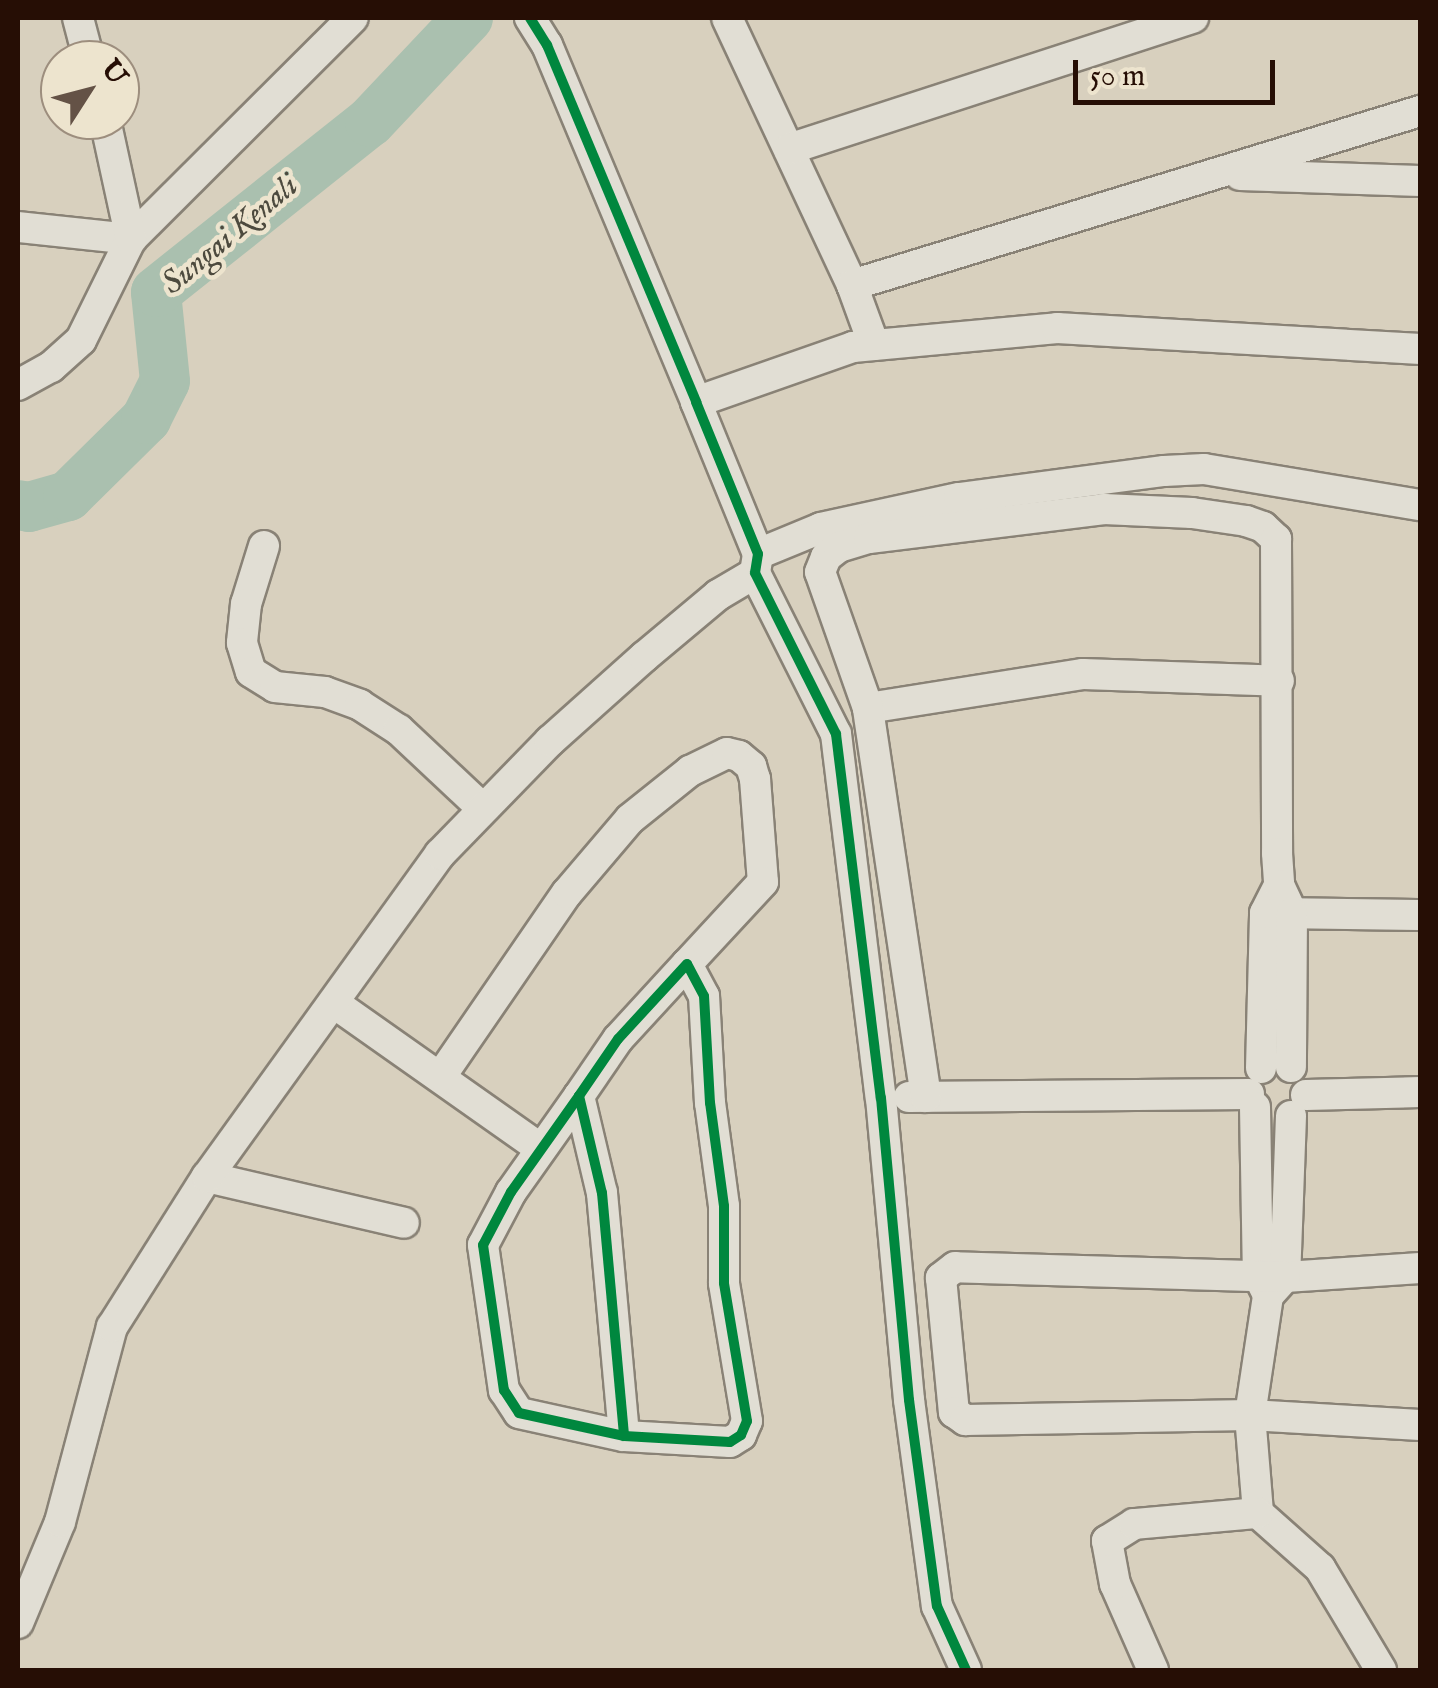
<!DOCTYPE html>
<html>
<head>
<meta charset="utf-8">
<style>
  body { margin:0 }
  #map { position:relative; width:1438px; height:1688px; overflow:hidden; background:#d8d0be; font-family:"IM FELL English",serif }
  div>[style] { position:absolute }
  .river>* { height:50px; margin:-25px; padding:0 25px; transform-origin:25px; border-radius:25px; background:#aac0af }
  .roads { filter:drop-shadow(2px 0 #898276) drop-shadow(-2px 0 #898276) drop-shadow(0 2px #898276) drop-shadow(0 -2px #898276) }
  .minor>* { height:30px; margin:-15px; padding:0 15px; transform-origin:15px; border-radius:15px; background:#e1ded4 }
  .cycleway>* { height:10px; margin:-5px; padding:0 5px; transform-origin:5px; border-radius:5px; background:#00873e }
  span { translate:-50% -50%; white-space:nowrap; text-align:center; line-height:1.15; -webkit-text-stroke:9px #ede4ce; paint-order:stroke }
  .water-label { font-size:32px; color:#4d4a3e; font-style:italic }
  .frame { position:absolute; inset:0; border:20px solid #260e05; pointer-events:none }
  .north { position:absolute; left:40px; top:40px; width:100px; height:100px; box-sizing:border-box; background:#ede4ce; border:2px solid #9d8e7e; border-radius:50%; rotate:54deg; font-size:28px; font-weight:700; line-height:40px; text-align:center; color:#260e05 }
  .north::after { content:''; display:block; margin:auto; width:35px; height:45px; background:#645246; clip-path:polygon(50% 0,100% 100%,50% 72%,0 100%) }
  .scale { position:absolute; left:1073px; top:60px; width:202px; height:45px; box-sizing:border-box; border:5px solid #260e05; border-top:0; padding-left:12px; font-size:30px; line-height:35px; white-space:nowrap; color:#260e05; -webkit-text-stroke:8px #ede4ce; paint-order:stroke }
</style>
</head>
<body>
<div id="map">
  <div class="river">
    <div style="left:18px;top:505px;width:11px;rotate:10deg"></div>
    <div style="left:29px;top:507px;width:41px;rotate:-15.8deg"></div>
    <div style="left:68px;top:496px;width:110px;rotate:-44.6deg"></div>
    <div style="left:146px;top:419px;width:42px;rotate:-63.4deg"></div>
    <div style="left:165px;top:381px;width:89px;rotate:-95.8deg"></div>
    <div style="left:156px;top:292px;width:273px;rotate:-38.5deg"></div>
    <div style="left:370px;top:122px;width:143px;rotate:-46.7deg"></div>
  </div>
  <div class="roads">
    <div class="minor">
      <div style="left:78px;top:18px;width:43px;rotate:75.3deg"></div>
      <div style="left:530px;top:18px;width:32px;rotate:58deg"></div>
      <div style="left:547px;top:45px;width:387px;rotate:67.3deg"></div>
      <div style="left:696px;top:402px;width:164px;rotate:67.8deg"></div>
      <div style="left:758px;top:554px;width:19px;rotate:99deg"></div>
      <div style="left:755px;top:573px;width:180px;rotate:63.3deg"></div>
      <div style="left:836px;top:734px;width:367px;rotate:83deg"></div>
      <div style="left:881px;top:1098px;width:303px;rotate:84.7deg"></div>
      <div style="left:909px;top:1400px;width:208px;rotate:82.3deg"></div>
      <div style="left:937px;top:1606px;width:70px;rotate:65.6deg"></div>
      <div style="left:727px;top:18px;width:295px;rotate:64.9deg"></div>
      <div style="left:789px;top:149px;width:425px;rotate:-18deg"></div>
      <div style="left:1240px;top:175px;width:180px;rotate:1.9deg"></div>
      <div style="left:18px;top:227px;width:114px;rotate:6.1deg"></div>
      <div style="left:131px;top:239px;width:313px;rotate:-44.9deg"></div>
      <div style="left:874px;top:345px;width:64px;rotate:-110.1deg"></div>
      <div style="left:852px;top:285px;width:594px;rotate:-17.03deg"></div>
      <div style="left:18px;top:385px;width:38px;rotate:-29deg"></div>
      <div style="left:51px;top:367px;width:40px;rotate:-42deg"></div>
      <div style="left:81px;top:340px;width:113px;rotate:-63.7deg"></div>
      <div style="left:131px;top:239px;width:122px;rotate:-102.3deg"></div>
      <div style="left:696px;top:402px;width:166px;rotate:-19.3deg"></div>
      <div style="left:853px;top:347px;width:205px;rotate:-5.3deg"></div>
      <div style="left:1057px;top:328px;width:364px;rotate:3.3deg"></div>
      <div style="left:264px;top:546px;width:61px;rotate:107.2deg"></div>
      <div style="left:246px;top:604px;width:39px;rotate:96deg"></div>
      <div style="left:242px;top:643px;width:30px;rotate:73deg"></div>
      <div style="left:251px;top:672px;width:28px;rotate:32deg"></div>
      <div style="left:275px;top:687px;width:50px;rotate:5.7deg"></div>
      <div style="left:325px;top:692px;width:37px;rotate:20deg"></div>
      <div style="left:360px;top:705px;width:46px;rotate:32.7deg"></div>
      <div style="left:399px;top:730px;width:114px;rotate:43.2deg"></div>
      <div style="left:758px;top:554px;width:68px;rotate:-22.4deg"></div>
      <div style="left:821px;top:528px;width:141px;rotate:-12.3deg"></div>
      <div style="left:959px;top:498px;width:207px;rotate:-7.5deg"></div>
      <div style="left:1164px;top:471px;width:40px;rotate:-2.9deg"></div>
      <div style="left:1204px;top:469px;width:219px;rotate:9.5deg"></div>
      <div style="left:868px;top:708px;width:218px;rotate:-9deg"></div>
      <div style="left:1083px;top:674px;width:196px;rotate:2deg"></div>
      <div style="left:1274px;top:913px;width:146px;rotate:0.8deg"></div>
      <div style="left:334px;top:1003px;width:253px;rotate:35.2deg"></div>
      <div style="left:1261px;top:1068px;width:155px;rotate:-88.5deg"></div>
      <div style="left:1265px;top:913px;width:31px;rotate:-63deg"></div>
      <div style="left:441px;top:1076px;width:222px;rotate:-55.5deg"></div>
      <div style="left:567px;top:893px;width:97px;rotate:-49.6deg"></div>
      <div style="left:630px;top:819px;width:77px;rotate:-38.7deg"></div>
      <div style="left:690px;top:771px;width:41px;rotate:-25.9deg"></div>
      <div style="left:727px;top:753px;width:12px;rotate:14deg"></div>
      <div style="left:739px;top:756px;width:16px;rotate:40deg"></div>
      <div style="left:751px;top:766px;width:14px;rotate:73deg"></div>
      <div style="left:755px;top:779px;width:103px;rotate:85.6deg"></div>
      <div style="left:763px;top:882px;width:112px;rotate:132.8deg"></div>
      <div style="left:1306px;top:1095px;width:114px;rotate:-1.5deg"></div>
      <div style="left:579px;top:1096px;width:118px;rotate:125.3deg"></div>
      <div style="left:511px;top:1192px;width:60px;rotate:117.8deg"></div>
      <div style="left:483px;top:1245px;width:147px;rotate:81.8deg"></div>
      <div style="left:504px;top:1390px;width:27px;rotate:57deg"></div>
      <div style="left:519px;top:1413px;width:107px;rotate:12.4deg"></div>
      <div style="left:624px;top:1436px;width:106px;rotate:3.2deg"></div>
      <div style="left:730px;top:1442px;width:13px;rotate:-32deg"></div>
      <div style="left:741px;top:1435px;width:15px;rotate:-67deg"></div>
      <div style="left:747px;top:1421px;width:140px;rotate:-99.5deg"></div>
      <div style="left:724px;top:1283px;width:77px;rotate:-90deg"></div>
      <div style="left:724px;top:1206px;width:104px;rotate:-97.7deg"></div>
      <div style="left:710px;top:1103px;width:107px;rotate:-93.2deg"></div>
      <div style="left:704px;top:996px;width:36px;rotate:-118deg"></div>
      <div style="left:687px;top:964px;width:102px;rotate:132.6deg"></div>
      <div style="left:618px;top:1039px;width:69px;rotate:124.4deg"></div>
      <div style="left:579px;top:1096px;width:100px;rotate:76.7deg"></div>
      <div style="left:602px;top:1193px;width:244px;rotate:84.8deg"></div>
      <div style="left:909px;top:1097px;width:340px;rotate:-0.5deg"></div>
      <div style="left:926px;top:1097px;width:393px;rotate:-98.5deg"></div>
      <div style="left:868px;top:708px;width:144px;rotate:-109.4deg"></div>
      <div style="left:820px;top:572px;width:16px;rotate:-68deg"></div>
      <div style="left:826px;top:557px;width:16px;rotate:-38deg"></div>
      <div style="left:839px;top:547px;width:31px;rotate:-17deg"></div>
      <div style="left:869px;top:538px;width:237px;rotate:-7deg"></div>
      <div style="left:1104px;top:509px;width:88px;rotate:2.6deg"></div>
      <div style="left:1192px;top:513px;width:55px;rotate:8.4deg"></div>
      <div style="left:1246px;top:521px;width:18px;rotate:19deg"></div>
      <div style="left:1263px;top:527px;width:18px;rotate:43deg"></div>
      <div style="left:1276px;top:539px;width:314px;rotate:89.8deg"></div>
      <div style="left:1277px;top:853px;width:32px;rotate:86deg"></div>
      <div style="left:1279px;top:885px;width:31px;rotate:65deg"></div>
      <div style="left:1292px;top:913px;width:154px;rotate:90.4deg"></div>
      <div style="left:1255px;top:1107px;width:168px;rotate:89deg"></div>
      <div style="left:1258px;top:1275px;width:20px;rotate:63deg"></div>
      <div style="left:1291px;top:1116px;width:161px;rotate:92.1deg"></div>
      <div style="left:1285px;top:1277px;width:25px;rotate:132deg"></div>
      <div style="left:1268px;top:1296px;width:120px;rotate:98.6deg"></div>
      <div style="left:1250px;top:1415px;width:98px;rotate:85.3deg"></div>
      <div style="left:1258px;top:1513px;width:83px;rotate:41.6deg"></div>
      <div style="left:1320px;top:1568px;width:119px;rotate:59.1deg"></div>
      <div style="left:207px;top:1177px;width:202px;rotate:13.1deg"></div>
      <div style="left:1420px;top:1268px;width:135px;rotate:176.2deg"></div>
      <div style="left:1285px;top:1277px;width:330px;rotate:-178.3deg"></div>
      <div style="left:955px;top:1267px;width:18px;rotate:142deg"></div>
      <div style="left:941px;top:1278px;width:135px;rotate:84.5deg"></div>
      <div style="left:954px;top:1412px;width:14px;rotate:36deg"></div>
      <div style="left:965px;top:1420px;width:285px;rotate:-1deg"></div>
      <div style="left:1250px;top:1415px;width:170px;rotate:3.4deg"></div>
      <div style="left:18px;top:1623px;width:109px;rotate:-67.4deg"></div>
      <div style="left:60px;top:1522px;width:202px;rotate:-75.1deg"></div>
      <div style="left:112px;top:1327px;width:178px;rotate:-57.7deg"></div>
      <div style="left:207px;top:1177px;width:398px;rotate:-54.2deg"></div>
      <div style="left:440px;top:854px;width:158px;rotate:-45.8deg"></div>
      <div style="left:550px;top:741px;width:126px;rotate:-41.8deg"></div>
      <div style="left:644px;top:657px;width:97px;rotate:-40deg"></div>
      <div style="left:718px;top:595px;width:43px;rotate:-30.7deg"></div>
      <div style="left:1153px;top:1670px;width:94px;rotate:-113.8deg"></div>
      <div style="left:1115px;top:1584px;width:44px;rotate:-100.5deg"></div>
      <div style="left:1107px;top:1541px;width:32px;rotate:-32deg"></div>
      <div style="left:1134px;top:1524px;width:124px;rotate:-5.1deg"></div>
    </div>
  </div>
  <div class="cycleway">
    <div style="left:530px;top:18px;width:32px;rotate:58deg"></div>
    <div style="left:547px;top:45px;width:387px;rotate:67.3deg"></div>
    <div style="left:696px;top:402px;width:164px;rotate:67.8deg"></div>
    <div style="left:758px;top:554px;width:19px;rotate:99deg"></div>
    <div style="left:755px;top:573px;width:180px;rotate:63.3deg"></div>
    <div style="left:836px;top:734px;width:367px;rotate:83deg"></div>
    <div style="left:881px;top:1098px;width:303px;rotate:84.7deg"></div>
    <div style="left:909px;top:1400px;width:208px;rotate:82.3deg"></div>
    <div style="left:937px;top:1606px;width:70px;rotate:65.6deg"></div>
    <div style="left:579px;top:1096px;width:118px;rotate:125.3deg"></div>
    <div style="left:511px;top:1192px;width:60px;rotate:117.8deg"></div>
    <div style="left:483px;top:1245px;width:147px;rotate:81.8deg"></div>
    <div style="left:504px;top:1390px;width:27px;rotate:57deg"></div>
    <div style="left:519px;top:1413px;width:107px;rotate:12.4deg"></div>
    <div style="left:624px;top:1436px;width:106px;rotate:3.2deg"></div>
    <div style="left:730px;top:1442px;width:13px;rotate:-32deg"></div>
    <div style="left:741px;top:1435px;width:15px;rotate:-67deg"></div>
    <div style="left:747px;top:1421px;width:140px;rotate:-99.5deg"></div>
    <div style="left:724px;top:1283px;width:77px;rotate:-90deg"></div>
    <div style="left:724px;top:1206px;width:104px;rotate:-97.7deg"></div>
    <div style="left:710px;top:1103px;width:107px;rotate:-93.2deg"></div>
    <div style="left:704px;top:996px;width:36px;rotate:-118deg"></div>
    <div style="left:687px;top:964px;width:102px;rotate:132.6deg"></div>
    <div style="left:618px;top:1039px;width:69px;rotate:124.4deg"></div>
    <div style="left:579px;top:1096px;width:100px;rotate:76.7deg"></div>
    <div style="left:602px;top:1193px;width:244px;rotate:84.8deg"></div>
  </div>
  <div class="water-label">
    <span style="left:231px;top:236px;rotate:-40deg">Sungai Kenali</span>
  </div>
  <div class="frame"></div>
  <div class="north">U</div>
  <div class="scale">50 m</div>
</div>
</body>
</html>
